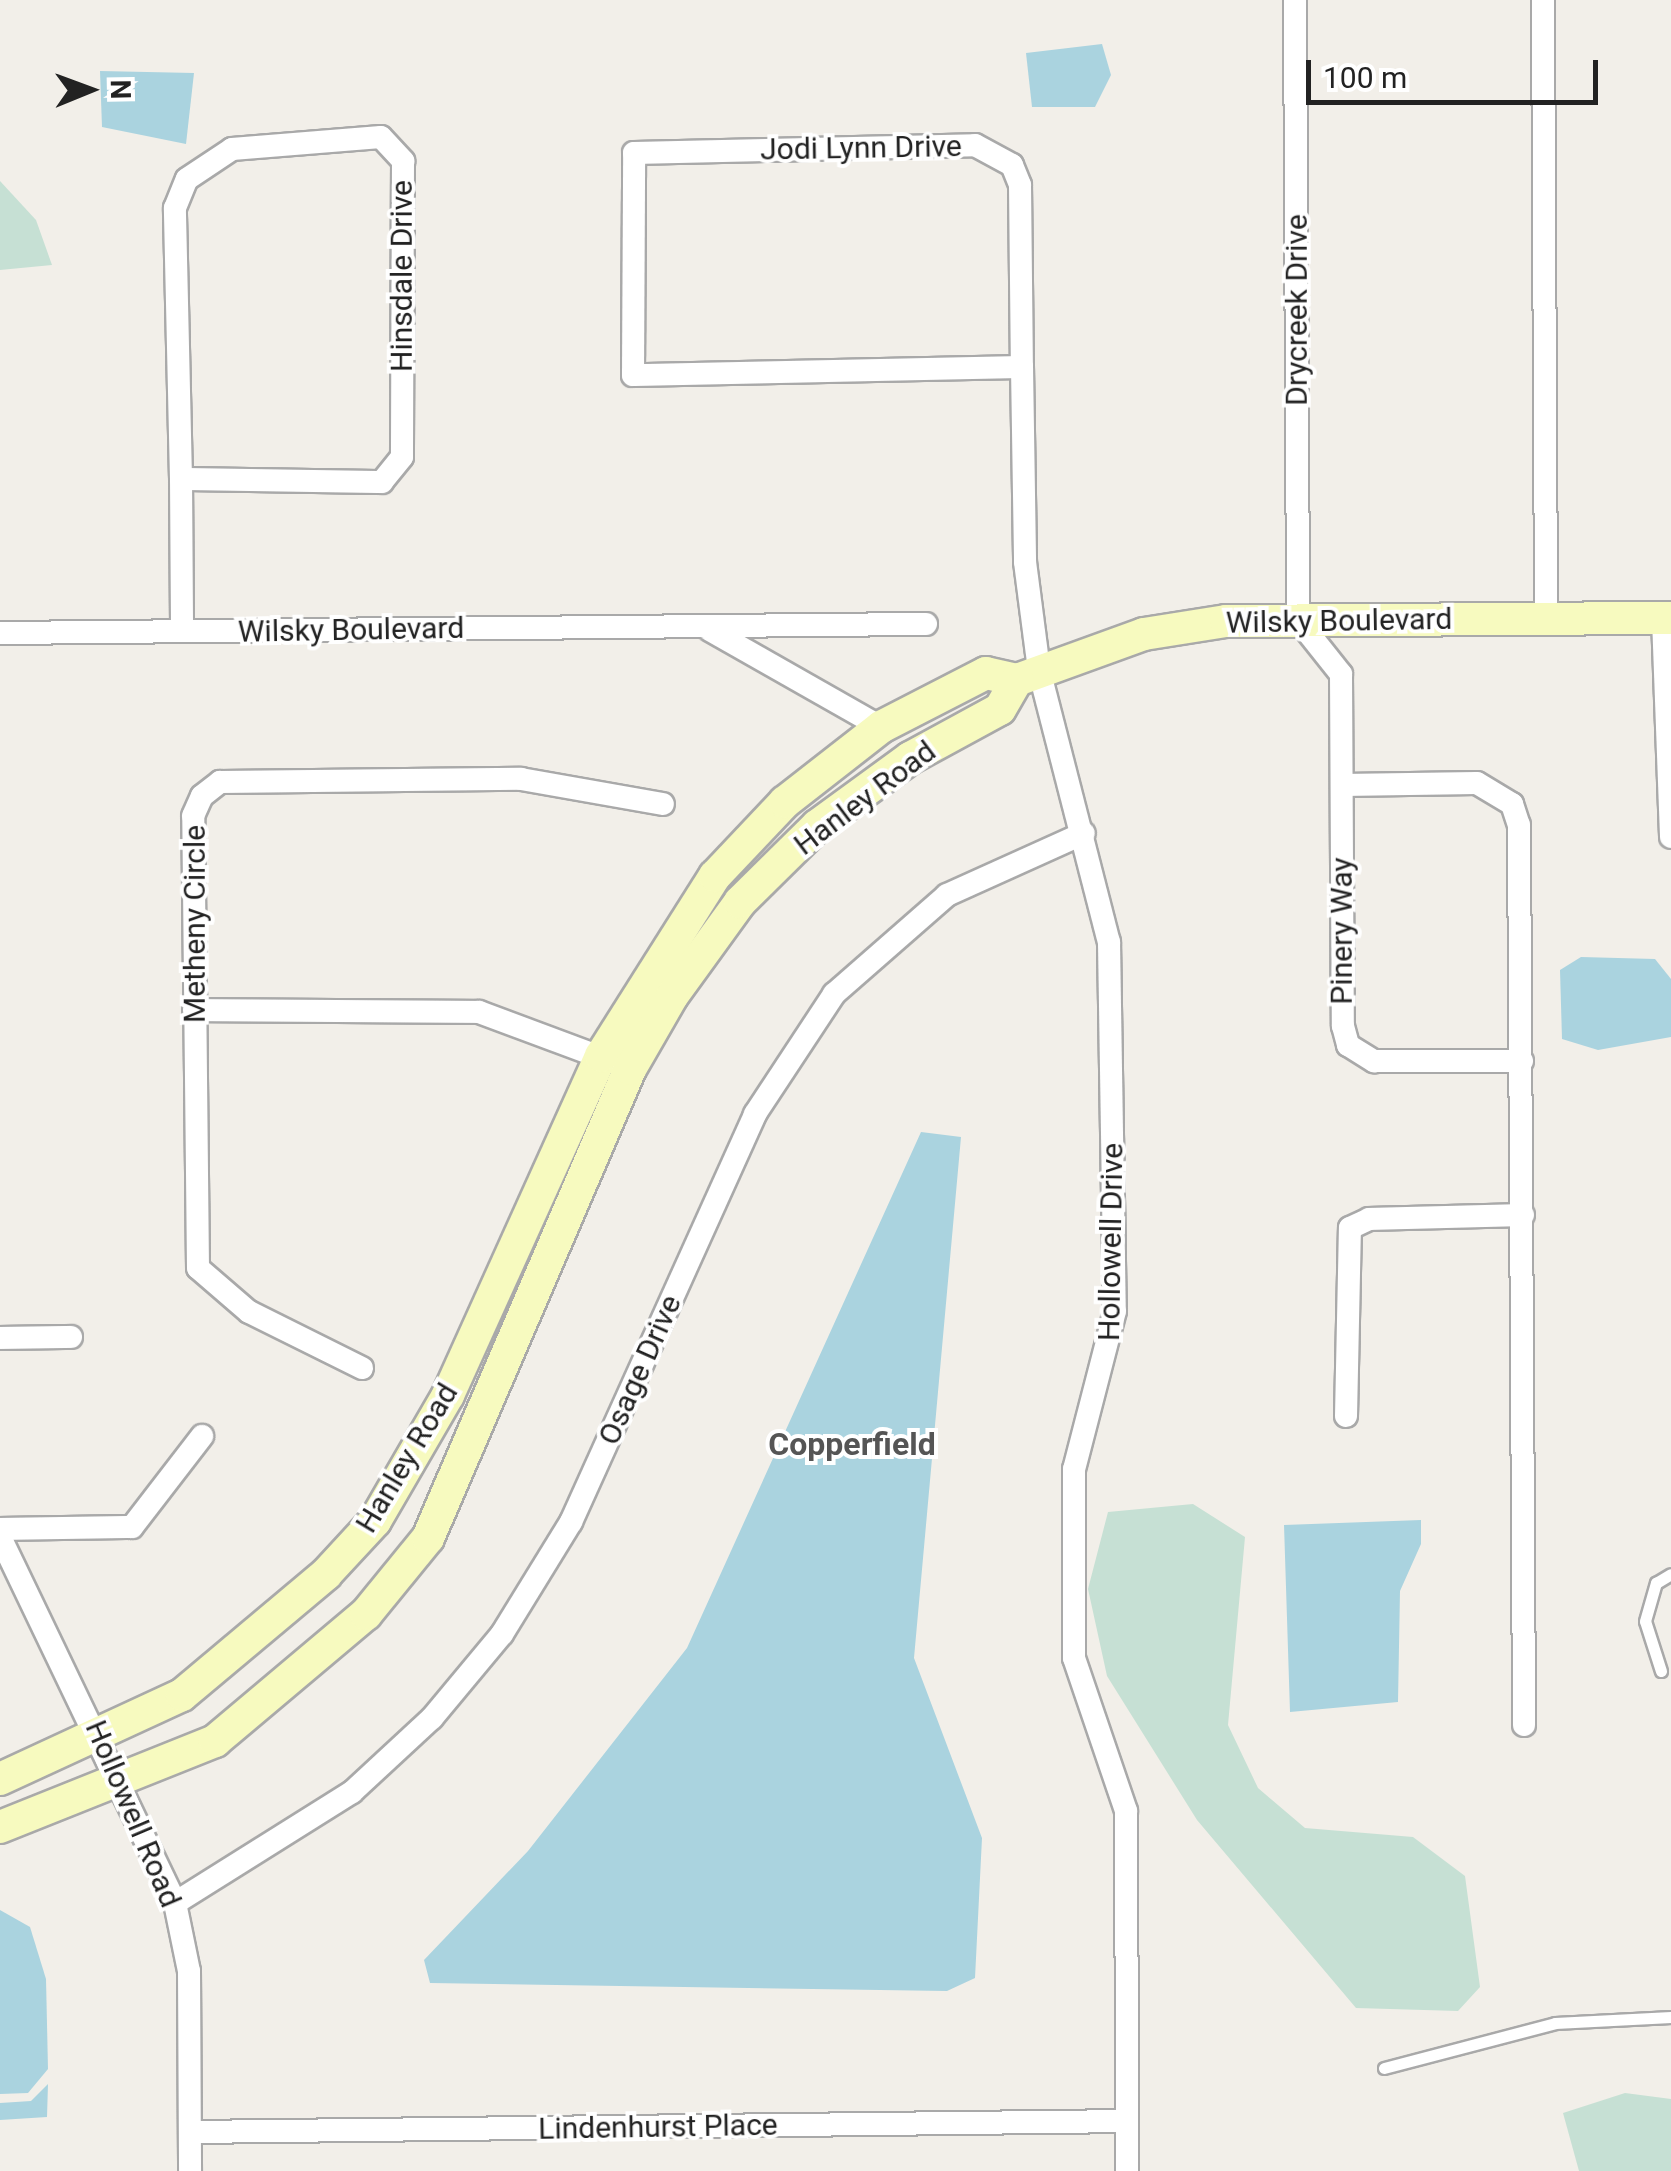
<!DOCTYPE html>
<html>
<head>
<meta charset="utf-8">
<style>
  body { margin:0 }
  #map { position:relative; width:1671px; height:2171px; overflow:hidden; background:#f2efe9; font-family:Roboto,sans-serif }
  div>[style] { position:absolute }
  .wetland>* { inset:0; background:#c6e0d4 }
  .water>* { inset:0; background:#aad3df }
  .roads { filter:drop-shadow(2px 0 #a9a9a9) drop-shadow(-2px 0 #a9a9a9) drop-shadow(0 2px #a9a9a9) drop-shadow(0 -2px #a9a9a9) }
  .lane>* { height:11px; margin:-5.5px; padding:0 5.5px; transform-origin:5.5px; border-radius:5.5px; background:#fff }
  .street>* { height:22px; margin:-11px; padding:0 11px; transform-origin:11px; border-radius:11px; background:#fff }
  .secondary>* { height:32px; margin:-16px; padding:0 16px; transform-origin:16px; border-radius:16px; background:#f7fabf }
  span { translate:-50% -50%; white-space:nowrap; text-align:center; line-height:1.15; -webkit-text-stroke:8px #fff; paint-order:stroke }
  .street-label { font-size:30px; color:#222 }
  .neighbourhood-label { font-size:32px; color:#555; font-weight:700 }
  .north { position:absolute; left:40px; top:40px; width:100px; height:100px; -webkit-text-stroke:8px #fff; paint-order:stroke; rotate:89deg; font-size:28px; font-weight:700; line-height:40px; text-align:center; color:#222 }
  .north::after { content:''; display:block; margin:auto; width:35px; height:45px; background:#222; clip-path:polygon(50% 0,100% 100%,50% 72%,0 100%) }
  .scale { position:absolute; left:1306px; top:60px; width:292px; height:45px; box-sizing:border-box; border:5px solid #222; border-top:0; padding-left:12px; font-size:30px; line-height:35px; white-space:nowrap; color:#222; -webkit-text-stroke:8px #fff; paint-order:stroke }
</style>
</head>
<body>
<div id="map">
  <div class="wetland">
    <div style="clip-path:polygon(0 181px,36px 220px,52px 265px,0 270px)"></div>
    <div style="clip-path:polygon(1193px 1504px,1245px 1537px,1228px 1725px,1258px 1788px,1305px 1828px,1413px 1837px,1465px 1876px,1480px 1987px,1458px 2011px,1356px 2008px,1197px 1820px,1107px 1676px,1088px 1589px,1108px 1512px)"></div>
    <div style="clip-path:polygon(1625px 2093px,1671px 2099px,1671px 2171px,1579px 2171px,1563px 2113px)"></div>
  </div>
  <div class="water">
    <div style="clip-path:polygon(1102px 44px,1111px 75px,1095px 107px,1032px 107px,1026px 53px)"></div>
    <div style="clip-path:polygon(100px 71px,194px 73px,186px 144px,102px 127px)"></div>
    <div style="clip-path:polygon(1581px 957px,1655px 959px,1671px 979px,1671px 1037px,1598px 1050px,1562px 1039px,1560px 970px)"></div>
    <div style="clip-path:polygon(921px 1132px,961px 1137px,914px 1658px,982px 1838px,975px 1978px,947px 1991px,430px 1983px,424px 1960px,528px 1851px,687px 1648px)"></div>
    <div style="clip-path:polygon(1421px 1520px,1421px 1544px,1400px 1591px,1398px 1702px,1290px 1712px,1284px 1525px)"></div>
    <div style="clip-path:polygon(0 1910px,30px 1927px,46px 1979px,48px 2069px,28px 2093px,0 2094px)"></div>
    <div style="clip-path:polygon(48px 2084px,47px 2117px,0 2120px,0 2103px,31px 2101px)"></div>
  </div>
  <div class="roads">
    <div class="lane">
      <div style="left:1661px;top:1671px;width:52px;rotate:-107.7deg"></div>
      <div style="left:1645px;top:1621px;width:40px;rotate:-74deg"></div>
      <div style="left:1656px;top:1583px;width:17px;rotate:-31deg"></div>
      <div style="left:1384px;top:2068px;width:177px;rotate:-14.7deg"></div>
      <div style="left:1555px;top:2023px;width:116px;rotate:-3deg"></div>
    </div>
    <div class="street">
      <div style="left:1295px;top:0;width:620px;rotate:89.72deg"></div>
      <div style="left:1298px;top:620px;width:69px;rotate:51.5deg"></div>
      <div style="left:1341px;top:674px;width:352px;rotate:89.7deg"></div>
      <div style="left:1343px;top:1026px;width:20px;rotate:75deg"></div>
      <div style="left:1348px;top:1045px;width:31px;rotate:32deg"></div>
      <div style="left:1374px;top:1061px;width:148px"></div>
      <div style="left:1543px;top:0;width:619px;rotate:89.72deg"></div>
      <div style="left:381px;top:137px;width:33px;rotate:47deg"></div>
      <div style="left:403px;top:161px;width:296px;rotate:90.2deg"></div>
      <div style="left:402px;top:457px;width:32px;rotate:129deg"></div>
      <div style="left:382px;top:482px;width:201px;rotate:-179.1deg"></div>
      <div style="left:181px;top:479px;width:271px;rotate:-91.3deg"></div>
      <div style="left:175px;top:208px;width:31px;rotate:-68deg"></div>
      <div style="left:187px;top:179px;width:54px;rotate:-33.7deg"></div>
      <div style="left:232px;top:149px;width:149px;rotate:-4.6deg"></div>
      <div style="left:975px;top:145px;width:42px;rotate:28.4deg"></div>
      <div style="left:1012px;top:165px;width:22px;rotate:68deg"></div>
      <div style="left:1020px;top:185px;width:182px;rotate:89.4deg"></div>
      <div style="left:1022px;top:367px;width:389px;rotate:178.8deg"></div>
      <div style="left:633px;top:375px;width:222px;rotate:-89.7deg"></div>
      <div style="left:634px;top:153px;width:341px;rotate:-1.3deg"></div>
      <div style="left:1022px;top:367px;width:195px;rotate:89.1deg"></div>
      <div style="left:1025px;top:562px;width:109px;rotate:82.6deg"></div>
      <div style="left:1039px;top:670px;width:281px;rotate:75.6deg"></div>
      <div style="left:1109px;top:942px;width:369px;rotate:89.1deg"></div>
      <div style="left:1115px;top:1311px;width:163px;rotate:104.5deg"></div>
      <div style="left:1074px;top:1469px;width:189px;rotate:90deg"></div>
      <div style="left:1074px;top:1658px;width:162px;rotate:71.2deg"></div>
      <div style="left:1126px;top:1811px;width:360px;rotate:89.8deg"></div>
      <div style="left:181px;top:479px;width:152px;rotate:89.6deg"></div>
      <div style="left:1663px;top:618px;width:219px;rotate:87.9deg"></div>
      <div style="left:710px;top:630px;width:197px;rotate:29.6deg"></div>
      <div style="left:0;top:633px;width:926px;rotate:-0.56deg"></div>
      <div style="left:1342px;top:785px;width:135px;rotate:-0.8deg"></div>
      <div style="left:1477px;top:783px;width:41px;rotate:31deg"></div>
      <div style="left:1512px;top:804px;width:22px;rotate:72deg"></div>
      <div style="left:1519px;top:825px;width:900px;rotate:89.68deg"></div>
      <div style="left:194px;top:1010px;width:285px;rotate:0.4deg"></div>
      <div style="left:479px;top:1012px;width:141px;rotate:20.4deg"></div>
      <div style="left:0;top:1338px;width:71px;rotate:-0.8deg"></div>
      <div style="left:362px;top:1368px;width:126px;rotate:-153.6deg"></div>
      <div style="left:249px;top:1312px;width:67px;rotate:-139.2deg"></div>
      <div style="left:198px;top:1268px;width:452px;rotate:-90.6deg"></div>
      <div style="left:193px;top:816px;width:22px;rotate:-66deg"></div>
      <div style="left:202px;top:796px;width:23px;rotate:-38deg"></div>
      <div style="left:220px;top:782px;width:301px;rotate:-0.6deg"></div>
      <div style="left:521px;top:779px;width:144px;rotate:10deg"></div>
      <div style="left:1346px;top:1416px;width:188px;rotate:-88.8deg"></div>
      <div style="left:1350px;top:1228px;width:21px;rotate:-25deg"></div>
      <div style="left:1369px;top:1219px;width:154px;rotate:-1.5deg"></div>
      <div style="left:0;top:1529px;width:132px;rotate:-0.9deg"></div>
      <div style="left:132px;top:1527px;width:115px;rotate:-52.4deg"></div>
      <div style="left:0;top:1537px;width:406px;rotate:64.4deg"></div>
      <div style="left:175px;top:1903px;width:69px;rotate:78.4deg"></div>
      <div style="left:189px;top:1971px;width:200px;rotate:89.7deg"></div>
      <div style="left:175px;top:1903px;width:209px;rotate:-32.1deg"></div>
      <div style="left:352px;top:1792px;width:109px;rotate:-42.8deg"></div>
      <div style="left:432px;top:1718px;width:109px;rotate:-50.2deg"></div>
      <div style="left:502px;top:1634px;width:132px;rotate:-58.4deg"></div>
      <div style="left:571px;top:1522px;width:448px;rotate:-65.7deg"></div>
      <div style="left:755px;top:1114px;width:144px;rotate:-56.6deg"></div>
      <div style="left:834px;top:994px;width:150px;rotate:-41.2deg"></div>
      <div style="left:947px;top:895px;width:150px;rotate:-24.3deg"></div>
      <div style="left:190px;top:2132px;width:936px;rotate:-0.67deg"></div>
    </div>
    <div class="secondary">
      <div style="left:1017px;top:680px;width:135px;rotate:-19.9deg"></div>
      <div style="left:1144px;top:634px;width:83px;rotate:-9deg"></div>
      <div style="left:1226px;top:621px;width:445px;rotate:-0.4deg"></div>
      <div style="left:0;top:1779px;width:200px;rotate:-24.8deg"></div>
      <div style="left:182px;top:1695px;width:188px;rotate:-40deg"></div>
      <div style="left:326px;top:1574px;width:72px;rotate:-47.2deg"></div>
      <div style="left:375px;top:1521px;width:146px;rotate:-59.9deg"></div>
      <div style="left:448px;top:1395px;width:372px;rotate:-65.7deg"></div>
      <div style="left:601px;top:1056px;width:213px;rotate:-57.7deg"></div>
      <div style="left:715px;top:876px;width:102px;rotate:-46.6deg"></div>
      <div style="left:785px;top:802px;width:122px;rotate:-38deg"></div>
      <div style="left:881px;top:727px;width:118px;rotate:-27.2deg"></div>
      <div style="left:986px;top:673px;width:32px;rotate:13deg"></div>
      <div style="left:0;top:1827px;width:232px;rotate:-21.8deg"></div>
      <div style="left:215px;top:1741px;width:197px;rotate:-40.1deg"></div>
      <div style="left:366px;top:1614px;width:98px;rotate:-50.8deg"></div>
      <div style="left:428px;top:1538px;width:511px;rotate:-66.7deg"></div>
      <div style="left:630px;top:1069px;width:84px;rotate:-60.1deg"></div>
      <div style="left:672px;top:996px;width:116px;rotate:-54.1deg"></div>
      <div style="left:740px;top:902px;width:108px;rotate:-44.6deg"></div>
      <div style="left:817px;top:826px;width:115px;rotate:-36.2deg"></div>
      <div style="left:910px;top:758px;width:102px;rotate:-28.6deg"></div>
      <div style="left:1000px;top:709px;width:34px;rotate:-60deg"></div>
    </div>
  </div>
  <div class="street-label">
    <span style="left:861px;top:148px;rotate:-1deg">Jodi Lynn Drive</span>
    <span style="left:402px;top:276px;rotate:-90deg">Hinsdale Drive</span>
    <span style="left:1297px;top:310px;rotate:-90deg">Drycreek Drive</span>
    <span style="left:1339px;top:621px;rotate:-1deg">Wilsky Boulevard</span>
    <span style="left:351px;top:630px;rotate:-1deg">Wilsky Boulevard</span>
    <span style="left:865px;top:798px;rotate:-37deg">Hanley Road</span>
    <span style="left:195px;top:924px;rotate:-90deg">Metheny Circle</span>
    <span style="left:1342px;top:931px;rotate:-90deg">Pinery Way</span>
    <span style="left:1111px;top:1242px;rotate:-89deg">Hollowell Drive</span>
    <span style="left:640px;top:1370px;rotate:-66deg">Osage Drive</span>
    <span style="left:407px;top:1458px;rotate:-59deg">Hanley Road</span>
    <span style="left:133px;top:1814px;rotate:67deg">Hollowell Road</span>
    <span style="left:658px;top:2127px;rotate:-1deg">Lindenhurst Place</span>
  </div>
  <div class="neighbourhood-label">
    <span style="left:852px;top:1444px">Copperfield</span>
  </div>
  <div class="north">N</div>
  <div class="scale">100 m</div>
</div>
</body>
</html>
